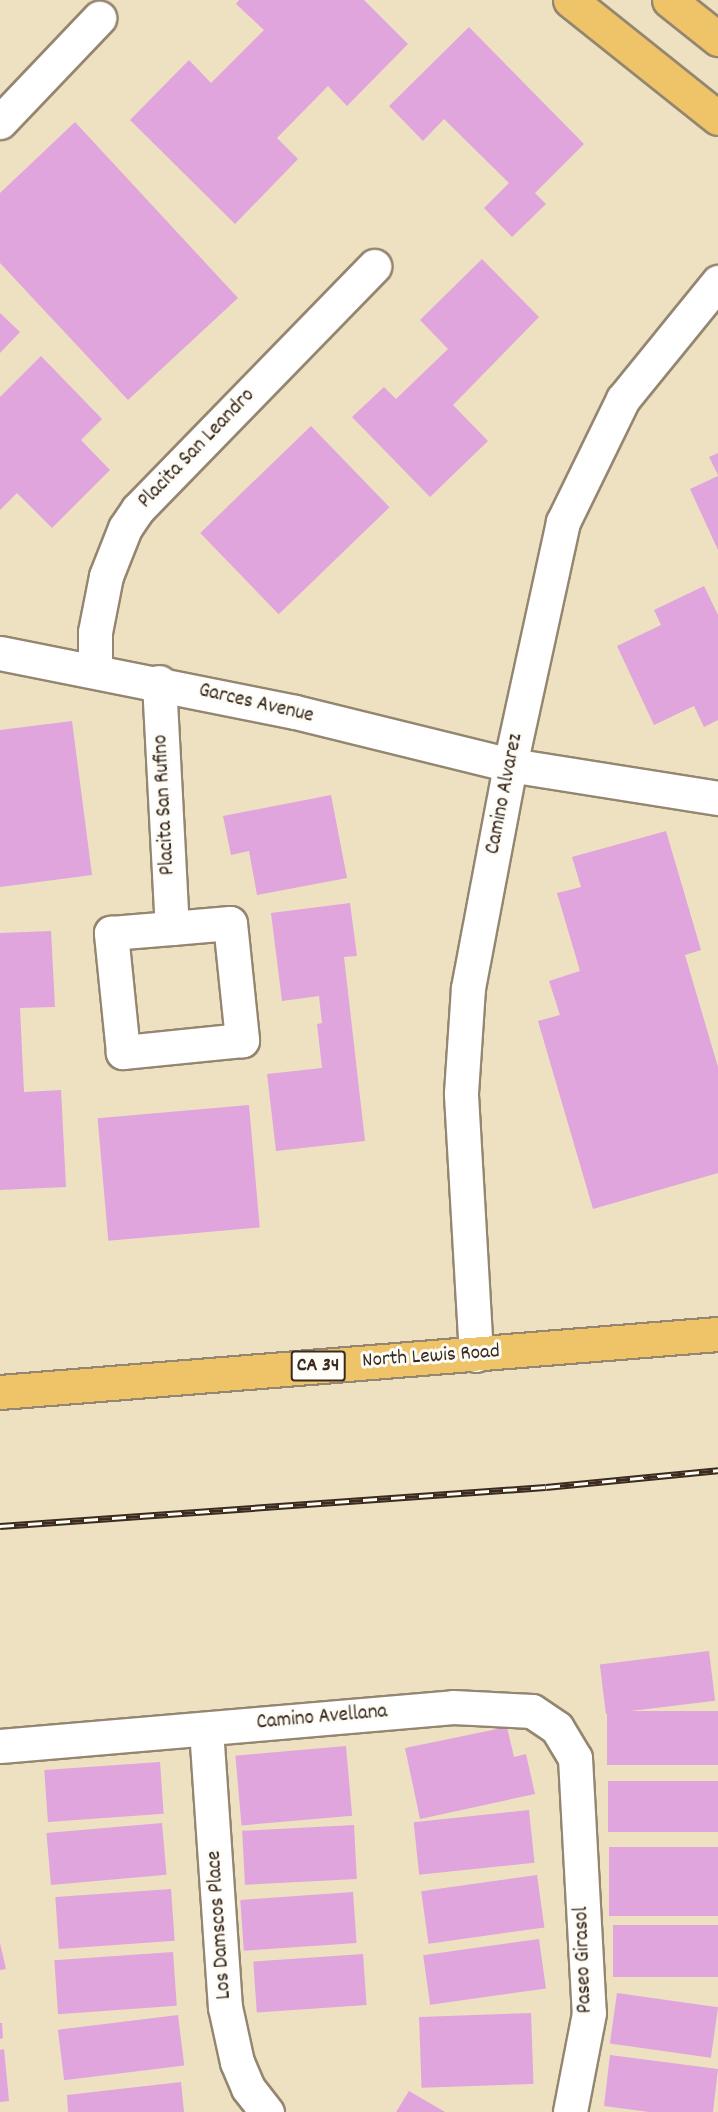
<!DOCTYPE html>
<html>
<head>
<meta charset="utf-8">
<style>
  body { margin:0 }
  #map { position:relative; width:718px; height:2112px; overflow:hidden; background:#eee1c2; font-family:Dekko,sans-serif }
  div>[style] { position:absolute }
  .building>* { inset:0; background:#dfa5dc; transform-origin:0 0 }
  .roads { filter:drop-shadow(2px 0 #948670) drop-shadow(-2px 0 #948670) drop-shadow(0 2px #948670) drop-shadow(0 -2px #948670) }
  .minor>* { height:33px; margin:-16.5px; padding:0 16.5px; transform-origin:16.5px; border-radius:16.5px; background:#fff }
  .major>* { height:33px; margin:-16.5px; padding:0 16.5px; transform-origin:16.5px; border-radius:16.5px; background:#efc469 }
  .rail>* { height:7px; margin-top:-3.5px; transform-origin:0; background:repeating-linear-gradient(90deg,#fdfcf7 0 14px,#3b2a1e 0 28px); box-sizing:border-box; border-block:2px solid #3b2a1e }
  span { translate:-50% -50%; white-space:nowrap; text-align:center; line-height:1.15; -webkit-text-stroke:6px #fdfcf7; paint-order:stroke }
  .shield-label span { padding:2px 4px; background:#fdfcf7; border:2px solid; border-radius:4px; -webkit-text-stroke-width:0 }
  .shield-label { font-size:20px; color:#3b2a1e; font-weight:700 }
  .street-label { font-size:21px; color:#3b2a1e }
</style>
</head>
<body>
<div id="map">
  <div class="building">
    <div style="clip-path:polygon(239px 0,364px 0,408px 44px,347px 106px,328px 86px,277px 138px,298px 159px,235px 224px,130px 120px,189px 60px,211px 83px,264px 30px,236px 4px)"></div>
    <div style="clip-path:polygon(469px 27px,584px 144px,535px 193px,546px 204px,512px 237px,484px 208px,509px 183px,444px 119px,423px 141px,389px 106px)"></div>
    <div style="clip-path:polygon(75px 122px,238px 298px,128px 400px,0 263px,0 193px)"></div>
    <div style="clip-path:polygon(482px 259px,539px 317px,453px 405px,488px 441px,430px 497px,352px 417px,384px 387px,396px 399px,448px 349px,420px 320px)"></div>
    <div style="clip-path:polygon(0 313px,20px 332px,0 353px)"></div>
    <div style="clip-path:polygon(41px 356px,102px 419px,81px 440px,110px 470px,52px 528px,17px 493px,0 510px,0 397px)"></div>
    <div style="left:311px;top:426px;width:113px;height:154px;rotate:46deg"></div>
    <div style="clip-path:polygon(718px 453px,718px 475px,709px 457px)"></div>
    <div style="clip-path:polygon(718px 476px,718px 550px,690px 489px)"></div>
    <div style="clip-path:polygon(704px 586px,718px 615px,718px 720px,704px 727px,694px 706px,654px 725px,617px 646px,661px 625px,654px 610px)"></div>
    <div style="clip-path:polygon(72px 721px,92px 875px,0 887px,0 730px)"></div>
    <div style="clip-path:polygon(331px 795px,347px 878px,257px 895px,249px 851px,231px 855px,223px 816px)"></div>
    <div style="clip-path:polygon(666px 831px,701px 950px,685px 955px,718px 1067px,718px 1173px,593px 1209px,538px 1021px,560px 1015px,549px 981px,580px 971px,557px 893px,581px 887px,572px 857px)"></div>
    <div style="clip-path:polygon(350px 903px,357px 956px,344px 957px,365px 1141px,276px 1151px,267px 1074px,322px 1068px,317px 1024px,322px 1023px,319px 996px,282px 1001px,271px 913px)"></div>
    <div style="clip-path:polygon(51px 931px,55px 1007px,20px 1008px,24px 1092px,61px 1090px,66px 1187px,0 1190px,0 933px)"></div>
    <div style="left:249px;top:1105px;width:123px;height:152px;rotate:85deg"></div>
    <div style="left:709px;top:1651px;width:50px;height:110px;rotate:83deg"></div>
    <div style="left:718px;top:1711px;width:54px;height:111px;rotate:90deg"></div>
    <div style="clip-path:polygon(507px 1727px,514px 1757px,526px 1754px,535px 1794px,420px 1819px,405px 1748px)"></div>
    <div style="left:346px;top:1746px;width:70px;height:111px;rotate:85deg"></div>
    <div style="left:160px;top:1762px;width:52px;height:116px;rotate:86deg"></div>
    <div style="left:718px;top:1781px;width:51px;height:110px;rotate:90deg"></div>
    <div style="left:529px;top:1810px;width:53px;height:116px;rotate:84deg"></div>
    <div style="left:162px;top:1823px;width:52px;height:116px;rotate:85deg"></div>
    <div style="left:354px;top:1825px;width:54px;height:112px;rotate:87deg"></div>
    <div style="left:718px;top:1847px;width:69px;height:109px;rotate:90deg"></div>
    <div style="left:537px;top:1875px;width:53px;height:117px;rotate:82deg"></div>
    <div style="left:171px;top:1889px;width:52px;height:116px;rotate:86deg"></div>
    <div style="left:353px;top:1892px;width:51px;height:113px;rotate:86deg"></div>
    <div style="left:718px;top:1925px;width:52px;height:105px;rotate:90deg"></div>
    <div style="left:539px;top:1939px;width:50px;height:117px;rotate:82deg"></div>
    <div style="clip-path:polygon(0 1943px,6px 1969px,0 1970px)"></div>
    <div style="left:173px;top:1952px;width:54px;height:119px;rotate:86deg"></div>
    <div style="left:363px;top:1954px;width:51px;height:110px;rotate:86deg"></div>
    <div style="left:617px;top:1993px;width:102px;height:51px;rotate:8deg"></div>
    <div style="left:531px;top:2013px;width:71px;height:112px;rotate:88deg"></div>
    <div style="left:178px;top:2015px;width:51px;height:121px;rotate:83deg"></div>
    <div style="clip-path:polygon(0 2023px,2px 2023px,3px 2038px,0 2039px)"></div>
    <div style="clip-path:polygon(4px 2049px,9px 2101px,0 2102px,0 2050px)"></div>
    <div style="clip-path:polygon(610px 2055px,718px 2069px,713px 2112px,649px 2112px,604px 2106px)"></div>
    <div style="clip-path:polygon(181px 2082px,184px 2112px,68px 2112px,67px 2095px)"></div>
    <div style="clip-path:polygon(409px 2091px,445px 2112px,396px 2112px)"></div>
  </div>
  <div class="roads">
    <div class="minor">
      <div style="left:0;top:122px;width:144px;rotate:-46.4deg"></div>
      <div style="left:0;top:653px;width:301px;rotate:11.3deg"></div>
      <div style="left:295px;top:712px;width:221px;rotate:13.8deg"></div>
      <div style="left:510px;top:765px;width:211px;rotate:9deg"></div>
      <div style="left:95px;top:671px;width:39px;rotate:-90deg"></div>
      <div style="left:95px;top:632px;width:57px;rotate:-78.9deg"></div>
      <div style="left:106px;top:576px;width:52px;rotate:-68.4deg"></div>
      <div style="left:125px;top:528px;width:23px;rotate:-56deg"></div>
      <div style="left:138px;top:509px;width:339px;rotate:-45.8deg"></div>
      <div style="left:159px;top:682px;width:246px;rotate:87deg"></div>
      <div style="left:172px;top:928px;width:58px;rotate:-4.9deg"></div>
      <div style="left:230px;top:923px;width:118px;rotate:84.1deg"></div>
      <div style="left:242px;top:1040px;width:120px;rotate:174.2deg"></div>
      <div style="left:123px;top:1052px;width:120px;rotate:-95.8deg"></div>
      <div style="left:111px;top:933px;width:61px;rotate:-4.7deg"></div>
      <div style="left:476px;top:1355px;width:262px;rotate:-93.3deg"></div>
      <div style="left:461px;top:1093px;width:105px;rotate:-86.2deg"></div>
      <div style="left:468px;top:988px;width:227px;rotate:-79.3deg"></div>
      <div style="left:510px;top:765px;width:249px;rotate:-77.7deg"></div>
      <div style="left:563px;top:522px;width:137px;rotate:-64deg"></div>
      <div style="left:623px;top:399px;width:151px;rotate:-50.9deg"></div>
      <div style="left:206px;top:1729px;width:279px;rotate:86.1deg"></div>
      <div style="left:225px;top:2007px;width:56px;rotate:77.7deg"></div>
      <div style="left:237px;top:2062px;width:28px;rotate:67deg"></div>
      <div style="left:248px;top:2088px;width:31px;rotate:52deg"></div>
      <div style="left:0;top:1746px;width:455px;rotate:-4.9deg"></div>
      <div style="left:453px;top:1707px;width:79px;rotate:2.9deg"></div>
      <div style="left:532px;top:1711px;width:30px;rotate:34deg"></div>
      <div style="left:557px;top:1728px;width:35px;rotate:59deg"></div>
      <div style="left:575px;top:1758px;width:255px;rotate:86.9deg"></div>
      <div style="left:589px;top:2013px;width:101px;rotate:100.9deg"></div>
    </div>
    <div class="major">
      <div style="left:570px;top:0;width:189px;rotate:38.6deg"></div>
      <div style="left:669px;top:0;width:63px;rotate:38.5deg"></div>
      <div style="left:0;top:1392px;width:720px;rotate:-4.62deg"></div>
    </div>
  </div>
  <div class="rail">
    <div style="left:0;top:1526px;width:547px;rotate:-4.09deg"></div>
    <div style="left:546px;top:1487px;width:173px;rotate:-5.6deg"></div>
  </div>
  <div class="shield-label">
    <span style="left:318px;top:1366px">CA 34</span>
  </div>
  <div class="street-label">
    <span style="left:197px;top:449px;rotate:-46deg">Placita San Leandro</span>
    <span style="left:256px;top:704px;rotate:13deg">Garces Avenue</span>
    <span style="left:505px;top:794px;rotate:-79deg">Camino Alvarez</span>
    <span style="left:165px;top:805px;rotate:-93deg">Placita San Rufino</span>
    <span style="left:431px;top:1357px;rotate:-4deg">North Lewis Road</span>
    <span style="left:322px;top:1718px;rotate:-5deg">Camino Avellana</span>
    <span style="left:220px;top:1925px;rotate:-94deg">Los Damscos Place</span>
    <span style="left:584px;top:1960px;rotate:-92deg">Paseo Girasol</span>
  </div>
</div>
</body>
</html>
